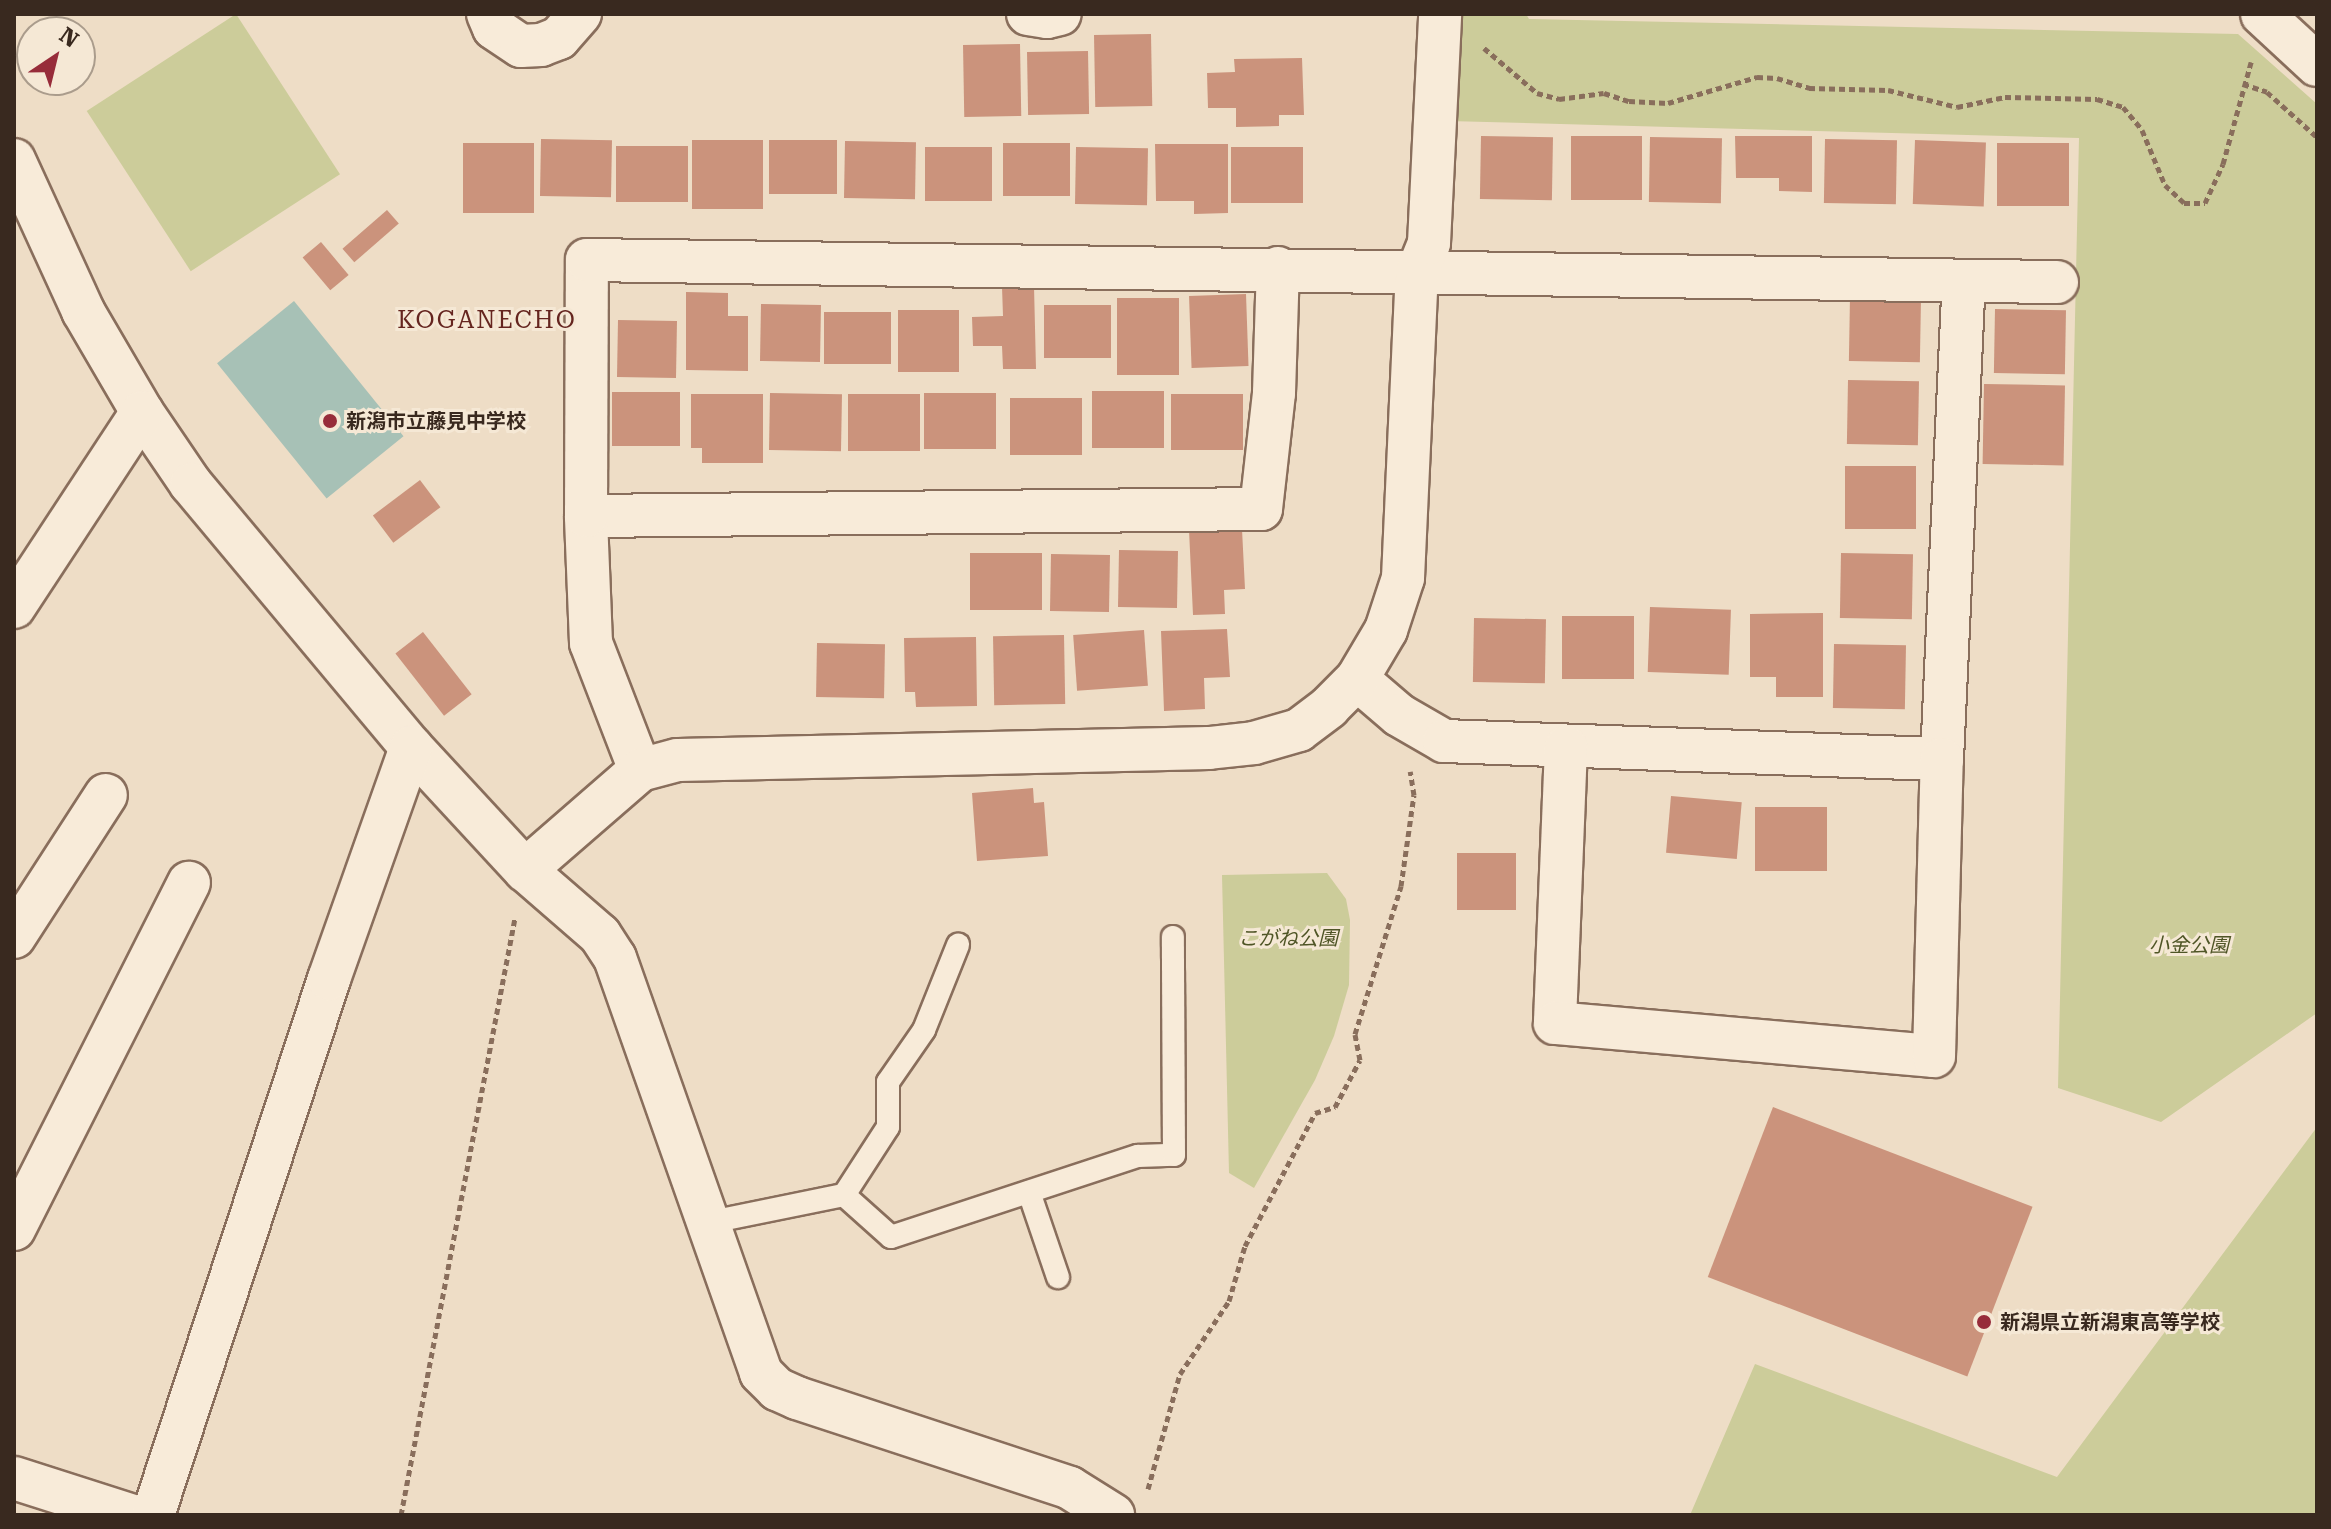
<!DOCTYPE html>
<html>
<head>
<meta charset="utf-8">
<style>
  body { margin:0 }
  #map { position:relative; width:2331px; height:1529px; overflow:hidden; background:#eeddc6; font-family:"Roboto Serif","Noto Sans JP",serif }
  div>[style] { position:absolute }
  .green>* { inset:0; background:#cccc9a; transform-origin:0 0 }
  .water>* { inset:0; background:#a7c1b6; transform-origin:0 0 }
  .building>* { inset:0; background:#cb937c; transform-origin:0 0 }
  .path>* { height:5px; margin-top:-2.5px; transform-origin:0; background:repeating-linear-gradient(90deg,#896e5c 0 6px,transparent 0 10px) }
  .roads { filter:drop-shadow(2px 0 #896e5c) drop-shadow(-2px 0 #896e5c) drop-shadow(0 2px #896e5c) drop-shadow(0 -2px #896e5c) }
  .service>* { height:22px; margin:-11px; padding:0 11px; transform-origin:11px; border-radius:11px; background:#f8ebd9 }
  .minor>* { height:42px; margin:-21px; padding:0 21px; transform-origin:21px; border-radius:21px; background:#f8ebd9 }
  .dots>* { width:22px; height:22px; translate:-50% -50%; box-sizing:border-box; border:4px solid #f5e8d5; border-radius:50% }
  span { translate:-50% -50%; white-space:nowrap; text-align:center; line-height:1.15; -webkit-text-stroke:6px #f5e8d5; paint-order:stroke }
  .poi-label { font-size:20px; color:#39291f; font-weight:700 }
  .left { translate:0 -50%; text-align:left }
  .park-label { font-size:20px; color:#4f5526; font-style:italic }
  .quarter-label { font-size:24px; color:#65251f; letter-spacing:2px }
  .frame { position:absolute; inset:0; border:16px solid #39291f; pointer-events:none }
  .north { position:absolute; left:16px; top:16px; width:80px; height:80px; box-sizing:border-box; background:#f5e8d5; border:2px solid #aa9c8c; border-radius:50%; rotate:35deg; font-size:22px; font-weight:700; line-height:32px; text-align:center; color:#39291f }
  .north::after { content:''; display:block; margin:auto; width:28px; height:36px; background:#972c3a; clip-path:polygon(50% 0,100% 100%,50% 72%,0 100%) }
</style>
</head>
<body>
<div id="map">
  <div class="green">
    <div style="left:236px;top:14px;width:191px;height:178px;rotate:57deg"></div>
    <div style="clip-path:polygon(1451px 14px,1526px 14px,1529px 19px,2238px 34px,2317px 104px,2317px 1013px,2161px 1122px,2058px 1088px,2079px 138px,1448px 121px)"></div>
    <div style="clip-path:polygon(1327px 873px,1346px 899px,1350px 920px,1349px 985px,1334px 1036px,1315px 1080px,1254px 1188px,1229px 1173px,1222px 875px)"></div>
    <div style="clip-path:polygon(2317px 1127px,2317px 1515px,1690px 1515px,1755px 1364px,2057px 1477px)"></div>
  </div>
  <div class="water">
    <div style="left:294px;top:301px;width:174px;height:99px;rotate:51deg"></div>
  </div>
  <div class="building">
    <div style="left:1151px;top:34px;width:72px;height:57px;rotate:89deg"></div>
    <div style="left:1020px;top:44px;width:72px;height:57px;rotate:89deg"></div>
    <div style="left:1088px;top:51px;width:63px;height:61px;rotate:89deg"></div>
    <div style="clip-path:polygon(1302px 58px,1304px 115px,1279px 115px,1279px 126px,1236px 127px,1236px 108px,1208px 108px,1207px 73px,1235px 72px,1234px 59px)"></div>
    <div style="left:1481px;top:136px;width:72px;height:63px;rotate:1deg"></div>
    <div style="left:1571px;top:136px;width:71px;height:64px"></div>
    <div style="clip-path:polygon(1735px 136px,1812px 136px,1812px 192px,1779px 191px,1779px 178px,1736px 178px)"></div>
    <div style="left:1650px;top:137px;width:72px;height:65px;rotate:1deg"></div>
    <div style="left:541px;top:139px;width:71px;height:57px;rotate:1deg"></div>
    <div style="left:1825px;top:139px;width:72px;height:64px;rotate:1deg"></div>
    <div style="left:692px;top:140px;width:71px;height:69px"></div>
    <div style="left:769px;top:140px;width:68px;height:54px"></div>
    <div style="left:1915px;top:140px;width:71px;height:64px;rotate:2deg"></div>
    <div style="left:845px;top:141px;width:71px;height:57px;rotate:1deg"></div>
    <div style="left:463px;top:143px;width:71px;height:70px"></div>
    <div style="left:1003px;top:143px;width:67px;height:53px"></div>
    <div style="left:1997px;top:143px;width:72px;height:63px"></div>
    <div style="clip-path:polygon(1155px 144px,1228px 144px,1228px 213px,1194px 214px,1194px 201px,1156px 201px)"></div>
    <div style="left:616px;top:146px;width:72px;height:56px"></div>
    <div style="left:925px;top:147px;width:67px;height:54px"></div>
    <div style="left:1076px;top:147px;width:72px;height:57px;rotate:1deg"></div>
    <div style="left:1231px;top:147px;width:72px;height:56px"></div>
    <div style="left:387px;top:210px;width:18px;height:59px;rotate:49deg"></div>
    <div style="left:321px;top:242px;width:43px;height:24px;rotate:50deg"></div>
    <div style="clip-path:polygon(1034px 286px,1036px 369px,1003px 369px,1002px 346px,973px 346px,972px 317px,1003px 316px,1002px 287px)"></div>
    <div style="clip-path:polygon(686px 292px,728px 293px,728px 316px,748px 316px,748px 371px,686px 370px)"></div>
    <div style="left:1246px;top:294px;width:72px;height:57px;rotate:88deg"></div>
    <div style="left:1850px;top:297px;width:71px;height:64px;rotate:1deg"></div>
    <div style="left:1117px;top:298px;width:62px;height:77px"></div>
    <div style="left:761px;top:304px;width:60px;height:57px;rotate:1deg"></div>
    <div style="left:1044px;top:305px;width:67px;height:53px"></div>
    <div style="left:1995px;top:309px;width:71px;height:64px;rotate:1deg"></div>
    <div style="left:898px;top:310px;width:61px;height:62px"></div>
    <div style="left:824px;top:312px;width:67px;height:52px"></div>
    <div style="left:618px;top:320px;width:59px;height:57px;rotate:1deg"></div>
    <div style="left:1848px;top:380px;width:71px;height:64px;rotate:1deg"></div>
    <div style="left:1984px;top:384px;width:81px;height:80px;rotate:1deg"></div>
    <div style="left:1092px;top:391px;width:72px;height:57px"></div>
    <div style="left:680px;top:392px;width:54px;height:68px;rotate:90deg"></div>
    <div style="left:770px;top:393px;width:72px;height:57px;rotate:1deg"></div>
    <div style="left:924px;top:393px;width:72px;height:56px"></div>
    <div style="clip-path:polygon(691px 394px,763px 394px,763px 463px,702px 463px,702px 448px,691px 448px)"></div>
    <div style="left:848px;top:394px;width:72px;height:57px"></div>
    <div style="left:1171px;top:394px;width:72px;height:56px"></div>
    <div style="left:1010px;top:398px;width:72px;height:57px"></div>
    <div style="left:1845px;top:466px;width:71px;height:63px"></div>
    <div style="left:420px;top:480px;width:34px;height:59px;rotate:53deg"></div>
    <div style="clip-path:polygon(1242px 529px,1245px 589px,1224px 590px,1225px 614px,1193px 615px,1189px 530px)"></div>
    <div style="left:1119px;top:550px;width:59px;height:57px;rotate:1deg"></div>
    <div style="left:970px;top:553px;width:72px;height:57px"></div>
    <div style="left:1841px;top:553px;width:72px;height:65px;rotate:1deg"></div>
    <div style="left:1051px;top:554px;width:59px;height:57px;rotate:1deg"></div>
    <div style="left:1650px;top:607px;width:81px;height:65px;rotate:2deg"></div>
    <div style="clip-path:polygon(1823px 613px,1823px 697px,1776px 697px,1776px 677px,1750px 677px,1750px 614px)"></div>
    <div style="left:1562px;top:616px;width:72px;height:63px"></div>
    <div style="left:1474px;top:618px;width:72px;height:64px;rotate:1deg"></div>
    <div style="clip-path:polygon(1227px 629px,1230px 677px,1204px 678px,1205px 709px,1164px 711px,1161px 631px)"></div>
    <div style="left:1144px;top:630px;width:56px;height:71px;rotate:86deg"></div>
    <div style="left:423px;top:632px;width:79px;height:35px;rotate:52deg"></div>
    <div style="left:1064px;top:635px;width:69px;height:71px;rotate:89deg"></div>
    <div style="clip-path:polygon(976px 637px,977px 706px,916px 707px,915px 692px,905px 692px,904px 638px)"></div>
    <div style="left:817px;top:643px;width:68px;height:54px;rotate:1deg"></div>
    <div style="left:1834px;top:644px;width:72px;height:64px;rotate:1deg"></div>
    <div style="clip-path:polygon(1033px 788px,1034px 803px,1044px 802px,1048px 856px,977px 861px,972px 793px)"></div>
    <div style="left:1671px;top:796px;width:71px;height:57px;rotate:5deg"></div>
    <div style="left:1755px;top:807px;width:72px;height:64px"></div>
    <div style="left:1457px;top:853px;width:59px;height:57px"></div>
    <div style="left:1773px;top:1107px;width:278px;height:182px;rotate:21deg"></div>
  </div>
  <div class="path">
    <div style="left:1484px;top:48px;width:70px;rotate:40.3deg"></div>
    <div style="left:1537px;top:93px;width:23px;rotate:15deg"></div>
    <div style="left:1559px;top:99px;width:45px;rotate:-7.6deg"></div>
    <div style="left:1604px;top:93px;width:26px;rotate:18deg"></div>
    <div style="left:1629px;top:101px;width:39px;rotate:3deg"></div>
    <div style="left:1668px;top:103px;width:93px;rotate:-16.3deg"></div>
    <div style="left:1757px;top:77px;width:20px;rotate:3deg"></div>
    <div style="left:1777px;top:78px;width:34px;rotate:17deg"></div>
    <div style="left:1809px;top:88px;width:79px;rotate:1.5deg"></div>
    <div style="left:1888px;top:90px;width:71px;rotate:13.8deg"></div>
    <div style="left:1957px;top:107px;width:49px;rotate:-11.8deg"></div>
    <div style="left:2005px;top:97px;width:92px;rotate:1.2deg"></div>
    <div style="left:2097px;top:99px;width:27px;rotate:17deg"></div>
    <div style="left:2123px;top:107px;width:30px;rotate:50deg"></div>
    <div style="left:2142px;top:130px;width:60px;rotate:67.3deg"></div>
    <div style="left:2165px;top:185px;width:26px;rotate:43deg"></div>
    <div style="left:2184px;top:203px;width:21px"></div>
    <div style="left:2205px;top:203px;width:43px;rotate:-65.2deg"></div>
    <div style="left:2223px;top:164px;width:106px;rotate:-74.6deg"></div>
    <div style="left:2243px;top:84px;width:25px;rotate:18deg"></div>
    <div style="left:2267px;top:92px;width:67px;rotate:42deg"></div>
    <div style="left:1148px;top:1489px;width:119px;rotate:-74.5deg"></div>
    <div style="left:1180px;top:1374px;width:88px;rotate:-56.1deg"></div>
    <div style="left:1229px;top:1301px;width:57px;rotate:-73.8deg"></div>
    <div style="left:1245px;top:1246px;width:150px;rotate:-62.2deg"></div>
    <div style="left:1315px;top:1113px;width:21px;rotate:-17deg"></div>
    <div style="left:1335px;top:1107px;width:53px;rotate:-62deg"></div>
    <div style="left:1360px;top:1060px;width:26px;rotate:-101deg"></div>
    <div style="left:1355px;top:1034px;width:155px;rotate:-72.7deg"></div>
    <div style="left:1401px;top:886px;width:92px;rotate:-81.9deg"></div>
    <div style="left:1414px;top:795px;width:24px;rotate:-99deg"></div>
    <div style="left:401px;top:1515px;width:608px;rotate:-79.19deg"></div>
  </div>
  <div class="roads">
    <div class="service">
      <div style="left:1029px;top:1192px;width:90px;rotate:71.2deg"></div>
      <div style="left:844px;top:1195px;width:63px;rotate:41.8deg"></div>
      <div style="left:891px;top:1237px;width:260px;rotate:-18.2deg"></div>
      <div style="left:1138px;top:1156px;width:36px;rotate:-2deg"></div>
      <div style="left:1174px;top:1155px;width:218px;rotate:-90.3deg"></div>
      <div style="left:706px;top:1223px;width:141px;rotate:-11.5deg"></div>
      <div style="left:844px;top:1195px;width:81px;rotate:-57.1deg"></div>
      <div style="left:888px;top:1127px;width:45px;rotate:-90deg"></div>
      <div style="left:888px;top:1082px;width:63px;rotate:-55.3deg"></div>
      <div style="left:924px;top:1030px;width:92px;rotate:-68.2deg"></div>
    </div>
    <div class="minor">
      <div style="left:488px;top:14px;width:15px;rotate:67deg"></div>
      <div style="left:494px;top:28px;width:32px;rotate:34deg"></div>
      <div style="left:521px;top:46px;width:20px;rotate:-3deg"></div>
      <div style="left:541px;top:45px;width:19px;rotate:-21deg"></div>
      <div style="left:559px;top:38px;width:32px;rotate:-49deg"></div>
      <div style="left:1028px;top:14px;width:19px;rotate:9deg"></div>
      <div style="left:1047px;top:17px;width:13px;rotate:-13deg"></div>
      <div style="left:2262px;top:14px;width:75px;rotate:42.8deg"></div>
      <div style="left:14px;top:160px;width:166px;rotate:65.4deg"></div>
      <div style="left:83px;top:311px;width:117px;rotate:59.7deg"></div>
      <div style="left:142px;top:412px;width:87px;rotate:55.8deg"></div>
      <div style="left:191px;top:484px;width:343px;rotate:50.1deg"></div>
      <div style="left:411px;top:747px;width:168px;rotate:47.2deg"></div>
      <div style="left:525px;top:870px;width:99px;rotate:40.9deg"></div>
      <div style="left:600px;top:935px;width:27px;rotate:57deg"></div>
      <div style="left:615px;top:958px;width:440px;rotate:70.6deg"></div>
      <div style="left:761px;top:1373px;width:23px;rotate:45deg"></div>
      <div style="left:777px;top:1389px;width:22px;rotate:24deg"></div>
      <div style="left:797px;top:1398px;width:287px;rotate:18.2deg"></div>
      <div style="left:1070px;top:1488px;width:51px;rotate:32.1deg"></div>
      <div style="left:586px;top:516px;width:675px;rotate:-0.59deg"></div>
      <div style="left:1261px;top:509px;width:117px;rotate:-83.6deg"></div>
      <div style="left:1274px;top:393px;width:125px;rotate:-88.2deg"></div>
      <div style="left:14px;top:607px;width:233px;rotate:-56.7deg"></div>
      <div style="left:1357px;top:679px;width:55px;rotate:40.6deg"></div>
      <div style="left:1399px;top:715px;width:52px;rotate:30deg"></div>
      <div style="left:1444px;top:741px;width:498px;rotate:2.1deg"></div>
      <div style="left:1942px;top:759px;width:478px;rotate:-87.4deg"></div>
      <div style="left:1566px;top:747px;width:276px;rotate:92.3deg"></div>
      <div style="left:1555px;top:1023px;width:380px;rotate:5deg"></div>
      <div style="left:1934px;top:1056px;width:297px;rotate:-88.5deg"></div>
      <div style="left:640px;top:770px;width:136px;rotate:-111.1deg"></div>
      <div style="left:591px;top:643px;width:127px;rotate:-92.3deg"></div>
      <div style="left:586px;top:516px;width:256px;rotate:-89.8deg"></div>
      <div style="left:587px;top:260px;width:1470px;rotate:0.86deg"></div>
      <div style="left:525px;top:870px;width:152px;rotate:-41deg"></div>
      <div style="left:640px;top:770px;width:39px;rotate:-15deg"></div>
      <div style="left:678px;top:760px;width:531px;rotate:-1.29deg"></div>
      <div style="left:1209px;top:748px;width:45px;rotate:-6.3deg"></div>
      <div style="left:1254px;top:743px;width:47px;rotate:-16.1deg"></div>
      <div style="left:1299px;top:730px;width:38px;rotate:-37deg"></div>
      <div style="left:1329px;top:707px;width:40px;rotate:-45deg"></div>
      <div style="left:1357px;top:679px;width:57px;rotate:-59.4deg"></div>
      <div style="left:1386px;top:630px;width:55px;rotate:-71.9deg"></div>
      <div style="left:1403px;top:578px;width:305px;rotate:-87.4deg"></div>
      <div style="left:1417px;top:273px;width:32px;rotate:-68deg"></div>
      <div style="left:1429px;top:243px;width:229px;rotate:-87.2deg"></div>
      <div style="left:14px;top:937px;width:169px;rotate:-57.1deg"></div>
      <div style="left:14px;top:1229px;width:388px;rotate:-63.2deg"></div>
      <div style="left:14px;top:1478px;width:122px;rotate:17.7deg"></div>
      <div style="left:153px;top:1515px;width:564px;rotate:-71.82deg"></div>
      <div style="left:329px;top:979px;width:246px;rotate:-70.5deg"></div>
    </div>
  </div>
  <div class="dots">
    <div style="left:330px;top:421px;background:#972c3a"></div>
    <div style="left:1984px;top:1322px;background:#972c3a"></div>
  </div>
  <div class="poi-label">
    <span class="left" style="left:346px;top:421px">新潟市立藤見中学校</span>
    <span class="left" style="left:2000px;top:1322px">新潟県立新潟東高等学校</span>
  </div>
  <div class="park-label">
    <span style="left:1288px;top:938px">こがね公園</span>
    <span style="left:2189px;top:945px">小金公園</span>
  </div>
  <div class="quarter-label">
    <span style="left:487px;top:321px">KOGANECHO</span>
  </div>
  <div class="frame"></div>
  <div class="north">N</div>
</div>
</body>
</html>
